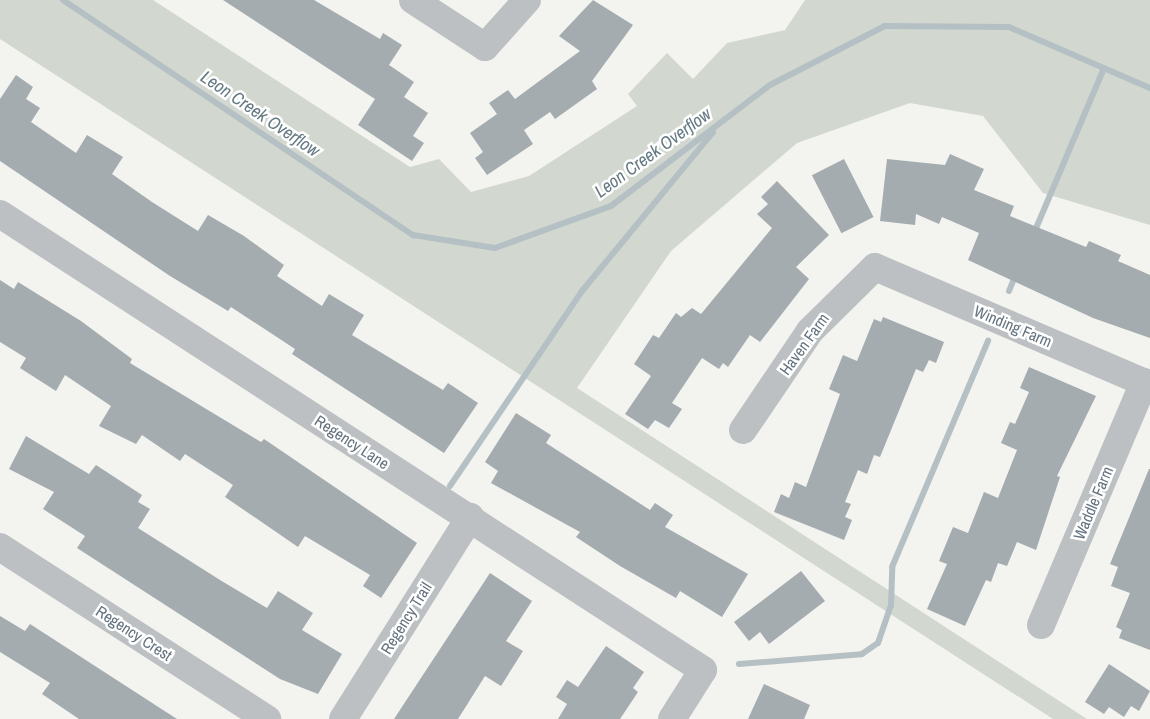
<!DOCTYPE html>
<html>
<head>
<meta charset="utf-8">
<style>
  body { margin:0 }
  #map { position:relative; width:1150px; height:719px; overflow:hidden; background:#f3f3ef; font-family:"Archivo Narrow",sans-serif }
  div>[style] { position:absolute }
  .green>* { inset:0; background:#d2d8cf }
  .stream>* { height:6px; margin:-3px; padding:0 3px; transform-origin:3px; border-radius:3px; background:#b5c0c4 }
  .building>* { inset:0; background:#a4acb0; transform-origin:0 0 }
  .minor>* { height:28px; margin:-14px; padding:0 14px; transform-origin:14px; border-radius:14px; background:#bcc0c3 }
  span { translate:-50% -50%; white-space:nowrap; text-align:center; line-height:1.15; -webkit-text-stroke:5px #fff; paint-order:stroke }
  .street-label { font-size:16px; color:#64737f }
  .water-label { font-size:18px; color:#657a83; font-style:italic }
</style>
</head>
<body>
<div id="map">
  <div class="green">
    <div style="clip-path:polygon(0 0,153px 0,410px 167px,439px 159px,471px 192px,529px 176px,637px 106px,628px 94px,667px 53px,693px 79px,727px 43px,785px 30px,805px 0,1150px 0,1150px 225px,1043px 193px,983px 116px,910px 103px,797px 143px,671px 251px,577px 388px,1087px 719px,1053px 719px,0 39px)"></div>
  </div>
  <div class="stream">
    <div style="left:63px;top:0;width:422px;rotate:33.9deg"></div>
    <div style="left:413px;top:235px;width:83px;rotate:9deg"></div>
    <div style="left:495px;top:248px;width:123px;rotate:-19.9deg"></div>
    <div style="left:611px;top:206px;width:200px;rotate:-37.3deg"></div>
    <div style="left:770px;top:85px;width:129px;rotate:-27.2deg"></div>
    <div style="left:885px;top:26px;width:124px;rotate:0.5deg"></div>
    <div style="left:1009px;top:27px;width:154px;rotate:23.4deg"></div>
    <div style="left:1034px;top:233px;width:179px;rotate:-67deg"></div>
    <div style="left:1009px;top:291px;width:18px;rotate:-68deg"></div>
    <div style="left:450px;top:486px;width:235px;rotate:-55.9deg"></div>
    <div style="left:582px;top:291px;width:206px;rotate:-50.5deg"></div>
    <div style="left:739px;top:664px;width:123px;rotate:-4.6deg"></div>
    <div style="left:862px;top:654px;width:19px;rotate:-35deg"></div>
    <div style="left:878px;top:643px;width:40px;rotate:-71.1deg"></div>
    <div style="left:891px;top:605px;width:38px;rotate:-88deg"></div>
    <div style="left:892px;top:567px;width:246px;rotate:-67deg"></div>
  </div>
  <div class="building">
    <div style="clip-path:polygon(223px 0,314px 0,380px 39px,383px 33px,402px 45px,389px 65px,414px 82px,404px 97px,428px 113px,413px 136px,424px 143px,412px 161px,358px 125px,375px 99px)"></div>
    <div style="clip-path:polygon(593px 0,633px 25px,592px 81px,597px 89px,555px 119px,550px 112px,524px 130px,533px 144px,487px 175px,475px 158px,483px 152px,470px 133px,497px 114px,489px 103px,508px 90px,515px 99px,580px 51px,559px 36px)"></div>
    <div style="clip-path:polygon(16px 75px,33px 87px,26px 99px,40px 108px,31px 122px,76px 153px,87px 135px,123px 157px,112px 174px,152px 202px,198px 231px,208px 215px,244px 236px,284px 265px,277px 276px,322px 306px,329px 294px,364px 315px,352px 335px,443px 390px,448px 383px,478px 403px,444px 453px,292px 354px,295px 349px,231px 307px,228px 311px,170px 276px,0 161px,0 99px)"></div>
    <div style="clip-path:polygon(950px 154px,984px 169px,974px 190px,1014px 206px,1010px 216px,1086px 247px,1089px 241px,1121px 255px,1118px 261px,1150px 275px,1150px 338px,1093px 318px,968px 260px,979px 233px,942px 217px,939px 224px,916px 214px,915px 225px,880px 221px,887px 159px,945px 165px)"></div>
    <div style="left:844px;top:159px;width:65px;height:36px;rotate:63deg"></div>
    <div style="clip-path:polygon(777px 181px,829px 235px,796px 267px,809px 279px,760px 342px,750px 335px,728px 367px,723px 363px,719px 369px,702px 358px,672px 403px,682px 409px,669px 428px,655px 420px,648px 429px,625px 414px,651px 376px,634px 364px,653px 335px,659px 338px,676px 313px,681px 317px,692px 308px,701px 314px,772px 228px,757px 214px,768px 204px,761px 197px)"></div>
    <div style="clip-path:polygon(0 280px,14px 289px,18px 282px,81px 321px,132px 359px,130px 363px,261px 442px,264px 439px,417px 543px,381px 598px,363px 586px,370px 575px,305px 536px,298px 547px,225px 497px,233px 485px,185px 454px,180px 461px,142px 435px,136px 444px,99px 426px,111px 406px,65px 375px,56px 391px,20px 368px,26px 358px,0 342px)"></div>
    <div style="clip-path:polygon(883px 317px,944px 342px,936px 363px,929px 360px,923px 372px,916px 369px,880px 457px,874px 455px,867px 474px,858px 470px,845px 502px,851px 504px,845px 517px,852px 520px,844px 540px,774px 512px,781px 494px,789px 498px,795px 482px,806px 487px,840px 394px,829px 389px,843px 355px,857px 361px,874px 319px,881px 322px)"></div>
    <div style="clip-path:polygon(1029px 367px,1096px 396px,1057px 476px,1060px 477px,1036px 550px,1017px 542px,1007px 566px,998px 563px,991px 582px,986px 580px,965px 626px,927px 609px,947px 564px,939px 561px,953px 527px,968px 533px,984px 492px,998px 498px,1017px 450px,1001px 443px,1010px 422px,1015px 424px,1029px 392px,1020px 388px)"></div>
    <div style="clip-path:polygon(516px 413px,551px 435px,546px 443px,650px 510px,655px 503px,673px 515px,665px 527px,748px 574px,722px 617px,680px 591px,676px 598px,620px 566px,576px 537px,580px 532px,491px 483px,498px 471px,485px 462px)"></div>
    <div style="clip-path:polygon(26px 436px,89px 474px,96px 465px,142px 495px,138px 502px,150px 509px,138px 528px,220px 580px,267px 608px,278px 591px,313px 613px,302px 630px,342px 654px,318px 694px,280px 679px,77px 548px,85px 536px,43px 509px,54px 492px,9px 469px)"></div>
    <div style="clip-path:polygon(1149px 469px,1150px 469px,1150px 650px,1119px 638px,1122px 630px,1116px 627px,1130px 593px,1111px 586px,1118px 567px,1110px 564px)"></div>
    <div style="clip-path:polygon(801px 571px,825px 601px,769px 644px,760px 632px,749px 641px,734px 622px)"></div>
    <div style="clip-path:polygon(490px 573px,532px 601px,506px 641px,523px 651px,501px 686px,485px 676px,458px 719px,394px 719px)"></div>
    <div style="clip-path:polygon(0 616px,25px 631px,30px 624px,177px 719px,79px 719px,42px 694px,50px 683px,0 652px)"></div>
    <div style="clip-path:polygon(606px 646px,644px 672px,633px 688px,638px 692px,620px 719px,558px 719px,567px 704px,556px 697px,567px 680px,578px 687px)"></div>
    <div style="clip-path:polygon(1109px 664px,1150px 691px,1139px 711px,1131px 706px,1124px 717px,1109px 707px,1104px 714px,1085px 702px)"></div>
    <div style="clip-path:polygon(764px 684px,810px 705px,804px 719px,748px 719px)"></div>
  </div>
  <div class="minor">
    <div style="left:413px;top:0;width:86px;rotate:33.1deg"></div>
    <div style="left:485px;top:47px;width:63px;rotate:-48.2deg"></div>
    <div style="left:0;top:214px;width:838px;rotate:32.97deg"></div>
    <div style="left:703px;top:670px;width:58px;rotate:122.3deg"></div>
    <div style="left:743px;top:430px;width:120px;rotate:-55.9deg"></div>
    <div style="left:810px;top:331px;width:91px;rotate:-44.6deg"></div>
    <div style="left:875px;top:267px;width:299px;rotate:23.2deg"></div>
    <div style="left:0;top:547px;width:318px;rotate:32.8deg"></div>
    <div style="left:1041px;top:625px;width:264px;rotate:-67deg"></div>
    <div style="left:343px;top:719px;width:239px;rotate:-57.8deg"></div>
  </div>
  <div class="street-label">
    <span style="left:1013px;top:326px;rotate:23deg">Winding Farm</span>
    <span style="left:804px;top:344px;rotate:-54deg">Haven Farm</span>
    <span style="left:352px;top:442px;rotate:33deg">Regency Lane</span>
    <span style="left:1093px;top:503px;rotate:-67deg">Waddle Farm</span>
    <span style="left:406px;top:618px;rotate:-58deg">Regency Trail</span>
    <span style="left:134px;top:633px;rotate:33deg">Regency Crest</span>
  </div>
  <div class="water-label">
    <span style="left:260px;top:114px;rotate:34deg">Leon Creek Overflow</span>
    <span style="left:653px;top:153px;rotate:-36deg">Leon Creek Overflow</span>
  </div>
</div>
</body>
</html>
